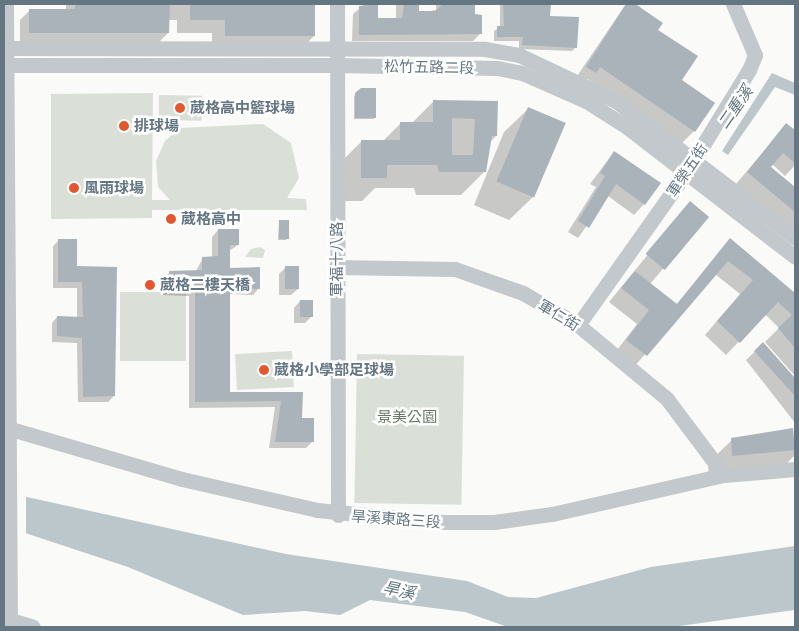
<!DOCTYPE html>
<html>
<head>
<meta charset="utf-8">
<style>
  body { margin:0 }
  #map { position:relative; width:799px; height:631px; overflow:hidden; background:#fafaf8; font-family:Commissioner,"Noto Sans TC",sans-serif }
  div>[style] { position:absolute }
  .green>* { inset:0; background:#dadfd7; transform-origin:0 0 }
  .water>* { inset:0; background:#bbc7cb }
  .pier>* { inset:0; background:#fafaf8 }
  .shadow>* { inset:0; background:#0003 }
  .building>* { inset:0; background:#aab3b9; transform-origin:0 0 }
  .minor>* { height:15px; margin:-7.5px; padding:0 7.5px; transform-origin:7.5px; border-radius:7.5px; background:#c3c8cc }
  .dots>* { width:14px; height:14px; translate:-50% -50%; box-sizing:border-box; border:2px solid #fff; border-radius:50% }
  span { translate:-50% -50%; white-space:nowrap; text-align:center; line-height:1.15; -webkit-text-stroke:5px #fff; paint-order:stroke }
  .street-label { font-size:15px; color:#657683 }
  .poi-label { font-size:15px; color:#657683; font-weight:700 }
  .left { translate:0 -50%; text-align:left }
  .park-label { font-size:15px; color:#687a64 }
  .water-label { font-size:16px; color:#60757c; font-style:italic }
  .frame { position:absolute; inset:0; border:5px solid #657683; pointer-events:none }
</style>
</head>
<body>
<div id="map">
  <div class="green">
    <div style="clip-path:polygon(153px 93px,152px 200px,170px 200px,158px 187px,156px 161px,165px 141px,180px 128px,263px 124px,291px 143px,299px 178px,287px 198px,306px 199px,307px 210px,152px 210px,152px 218px,51px 219px,51px 94px)"></div>
    <div style="left:159px;top:95px;width:43px;height:25px;rotate:1deg"></div>
    <div style="clip-path:polygon(260px 247px,265px 250px,263px 258px,245px 257px,251px 249px)"></div>
    <div style="left:120px;top:292px;width:66px;height:69px"></div>
    <div style="left:292px;top:351px;width:36px;height:57px;rotate:87deg"></div>
    <div style="left:357px;top:354px;width:107px;height:149px;rotate:1deg"></div>
  </div>
  <div class="water">
    <div style="clip-path:polygon(772px 73px,795px 83px,795px 95px,775px 87px,728px 155px,722px 151px)"></div>
    <div style="clip-path:polygon(4px 492px,286px 554px,467px 581px,508px 597px,536px 598px,651px 567px,795px 546px,795px 610px,672px 627px,505px 626px,465px 612px,370px 600px,340px 615px,305px 611px,243px 615px,128px 567px,4px 526px)"></div>
  </div>
  <div class="pier">
    <div style="clip-path:polygon(4px 489px,26px 494px,26px 536px,4px 529px)"></div>
  </div>
  <div class="shadow">
    <div style="clip-path:polygon(66px 4px,314px 4px,314px 36px,300px 50px,212px 49px,212px 33px,177px 33px,177px 20px,168px 20px,168px 33px,158px 43px,20px 42px,20px 20px,30px 10px,66px 10px)"></div>
    <div style="clip-path:polygon(365px 4px,377px 4px,377px 19px,396px 19px,396px 4px,418px 4px,418px 13px,436px 10px,436px 4px,473px 4px,480px 34px,473px 41px,352px 41px,353px 14px)"></div>
    <div style="clip-path:polygon(500px 4px,549px 4px,549px 17px,576px 47px,572px 51px,519px 49px,519px 41px,494px 41px,494px 31px,500px 27px)"></div>
    <div style="clip-path:polygon(626px 4px,636px 4px,661px 23px,656px 30px,680px 80px,694px 131px,682px 143px,588px 79px,583px 84px,575px 79px)"></div>
    <div style="clip-path:polygon(362px 89px,375px 118px,373px 119px,354px 119px,354px 96px)"></div>
    <div style="clip-path:polygon(433px 102px,497px 103px,496px 136px,490px 142px,485px 171px,461px 195px,416px 195px,414px 188px,375px 188px,362px 201px,338px 201px,338px 165px,362px 141px,383px 141px,401px 123px,412px 123px)"></div>
    <div style="clip-path:polygon(528px 109px,564px 124px,533px 197px,509px 220px,474px 205px,504px 132px)"></div>
    <div style="clip-path:polygon(786px 125px,795px 132px,795px 165px,785px 176px,772px 164px,769px 168px,795px 188px,795px 236px,736px 184px)"></div>
    <div style="clip-path:polygon(614px 152px,644px 204px,634px 215px,608px 196px,578px 238px,568px 232px,596px 187px,590px 184px)"></div>
    <div style="clip-path:polygon(690px 203px,707px 217px,650px 284px,676px 305px,731px 240px,795px 295px,795px 376px,765px 342px,779px 328px,765px 314px,726px 355px,705px 335px,740px 294px,715px 274px,633px 368px,614px 354px,637px 324px,609px 302px)"></div>
    <div style="clip-path:polygon(279px 221px,288px 238px,286px 240px,278px 240px)"></div>
    <div style="clip-path:polygon(218px 230px,238px 245px,229px 251px,229px 269px,259px 288px,253px 295px,229px 294px,228px 393px,302px 393px,301px 419px,312px 442px,306px 448px,269px 448px,275px 407px,189px 408px,189px 296px,163px 295px,163px 278px,170px 272px,196px 271px,203px 258px,212px 258px,212px 237px)"></div>
    <div style="clip-path:polygon(59px 240px,75px 268px,116px 268px,114px 396px,108px 402px,78px 402px,77px 343px,52px 342px,52px 323px,57px 317px,77px 318px,77px 288px,53px 288px,53px 246px)"></div>
    <div style="clip-path:polygon(285px 268px,298px 289px,291px 295px,279px 295px,279px 274px)"></div>
    <div style="clip-path:polygon(300px 301px,311px 317px,305px 323px,294px 323px,294px 308px)"></div>
    <div style="clip-path:polygon(763px 344px,795px 385px,795px 423px,746px 360px)"></div>
    <div style="clip-path:polygon(792px 430px,795px 455px,778px 472px,709px 478px,708px 463px,732px 440px)"></div>
  </div>
  <div class="building">
    <div style="clip-path:polygon(75px 4px,170px 4px,169px 33px,29px 33px,29px 9px,75px 9px)"></div>
    <div style="clip-path:polygon(190px 4px,315px 4px,315px 36px,225px 36px,225px 20px,190px 20px)"></div>
    <div style="clip-path:polygon(378px 4px,378px 18px,402px 18px,404px 4px,419px 4px,419px 11px,435px 11px,443px 4px,475px 4px,475px 14px,482px 15px,482px 34px,359px 35px,359px 6px)"></div>
    <div style="clip-path:polygon(503px 4px,551px 4px,550px 16px,579px 17px,577px 48px,522px 45px,523px 37px,497px 37px,497px 26px,504px 26px)"></div>
    <div style="clip-path:polygon(626px 4px,635px 4px,663px 23px,658px 30px,698px 56px,682px 80px,715px 103px,695px 132px,600px 67px,596px 73px,586px 67px)"></div>
    <div style="clip-path:polygon(361px 88px,376px 88px,376px 118px,355px 118px,355px 93px)"></div>
    <div style="clip-path:polygon(evenodd,433px 100px,498px 101px,497px 136px,492px 136px,486px 172px,439px 172px,437px 165px,387px 165px,387px 178px,361px 178px,361px 140px,400px 140px,400px 122px,433px 122px,433px 100px,452px 118px,475px 119px,473px 155px,452px 155px,452px 118px)"></div>
    <div style="left:528px;top:107px;width:41px;height:81px;rotate:23deg"></div>
    <div style="clip-path:polygon(786px 123px,795px 130px,795px 163px,783px 153px,771px 167px,795px 187px,795px 212px,747px 172px)"></div>
    <div style="clip-path:polygon(614px 151px,661px 183px,645px 205px,616px 184px,589px 228px,578px 221px,605px 176px,600px 173px)"></div>
    <div style="left:690px;top:201px;width:25px;height:69px;rotate:40deg"></div>
    <div style="left:279px;top:220px;width:10px;height:19px"></div>
    <div style="clip-path:polygon(218px 229px,239px 229px,239px 245px,230px 245px,230px 268px,260px 267px,260px 289px,230px 288px,230px 392px,303px 392px,302px 418px,314px 418px,314px 442px,275px 442px,281px 401px,195px 402px,195px 290px,169px 289px,169px 271px,202px 270px,202px 257px,218px 256px)"></div>
    <div style="clip-path:polygon(730px 238px,795px 293px,795px 348px,778px 328px,792px 315px,778px 302px,740px 343px,717px 321px,753px 280px,728px 261px,647px 356px,626px 340px,649px 310px,621px 288px,635px 271px,677px 304px)"></div>
    <div style="clip-path:polygon(58px 239px,77px 239px,77px 266px,117px 267px,115px 396px,83px 397px,82px 338px,57px 336px,57px 316px,83px 317px,82px 282px,58px 282px)"></div>
    <div style="left:285px;top:266px;width:14px;height:23px"></div>
    <div style="left:300px;top:300px;width:13px;height:17px"></div>
    <div style="clip-path:polygon(763px 342px,795px 378px,795px 396px,754px 351px)"></div>
    <div style="clip-path:polygon(793px 428px,795px 450px,732px 456px,731px 438px)"></div>
  </div>
  <div class="minor">
    <div style="left:6px;top:4px;width:623px;rotate:89.63deg"></div>
    <div style="left:337px;top:4px;width:511px;rotate:89.89deg"></div>
    <div style="left:4px;top:48px;width:481px;rotate:0.1deg"></div>
    <div style="left:485px;top:49px;width:35px;rotate:10deg"></div>
    <div style="left:519px;top:55px;width:107px;rotate:25.4deg"></div>
    <div style="left:616px;top:101px;width:225px;rotate:37.4deg"></div>
    <div style="left:4px;top:65px;width:333px"></div>
    <div style="left:337px;top:65px;width:160px;rotate:1.1deg"></div>
    <div style="left:497px;top:68px;width:25px;rotate:11deg"></div>
    <div style="left:522px;top:73px;width:70px;rotate:23.6deg"></div>
    <div style="left:586px;top:101px;width:49px;rotate:32.4deg"></div>
    <div style="left:627px;top:127px;width:212px;rotate:37.7deg"></div>
    <div style="left:336px;top:267px;width:119px;rotate:1deg"></div>
    <div style="left:455px;top:269px;width:72px;rotate:19.4deg"></div>
    <div style="left:523px;top:293px;width:64px;rotate:30.2deg"></div>
    <div style="left:578px;top:325px;width:116px;rotate:39.7deg"></div>
    <div style="left:667px;top:399px;width:95px;rotate:53.1deg"></div>
    <div style="left:578px;top:325px;width:189px;rotate:-54.7deg"></div>
    <div style="left:687px;top:171px;width:119px;rotate:-58.5deg"></div>
    <div style="left:749px;top:70px;width:16px;rotate:-68deg"></div>
    <div style="left:755px;top:55px;width:56px;rotate:-113.3deg"></div>
    <div style="left:4px;top:427px;width:185px;rotate:16.3deg"></div>
    <div style="left:182px;top:479px;width:139px;rotate:12.9deg"></div>
    <div style="left:317px;top:510px;width:121px;rotate:5.7deg"></div>
    <div style="left:437px;top:522px;width:57px"></div>
    <div style="left:494px;top:522px;width:59px;rotate:-7.9deg"></div>
    <div style="left:552px;top:514px;width:176px;rotate:-12.8deg"></div>
    <div style="left:724px;top:475px;width:71px;rotate:-4.8deg"></div>
    <div style="left:4px;top:618px;width:30px;rotate:17deg"></div>
  </div>
  <div class="dots">
    <div style="left:180px;top:108px;background:#e4572e"></div>
    <div style="left:124px;top:126px;background:#e4572e"></div>
    <div style="left:74px;top:188px;background:#e4572e"></div>
    <div style="left:171px;top:219px;background:#e4572e"></div>
    <div style="left:150px;top:285px;background:#e4572e"></div>
    <div style="left:264px;top:370px;background:#e4572e"></div>
  </div>
  <div class="street-label">
    <span style="left:429px;top:67px;rotate:1deg">松竹五路二段</span>
    <span style="left:687px;top:170px;rotate:-56deg">軍榮五街</span>
    <span style="left:337px;top:259px;rotate:-90deg">軍福十八路</span>
    <span style="left:559px;top:315px;rotate:31deg">軍仁街</span>
    <span style="left:396px;top:519px;rotate:4deg">旱溪東路三段</span>
  </div>
  <div class="poi-label">
    <span class="left" style="left:190px;top:108px">葳格高中籃球場</span>
    <span class="left" style="left:134px;top:126px">排球場</span>
    <span class="left" style="left:84px;top:188px">風雨球場</span>
    <span class="left" style="left:181px;top:219px">葳格高中</span>
    <span class="left" style="left:160px;top:285px">葳格二樓天橋</span>
    <span class="left" style="left:274px;top:370px">葳格小學部足球場</span>
  </div>
  <div class="park-label">
    <span style="left:407px;top:417px">景美公園</span>
  </div>
  <div class="water-label">
    <span style="left:735px;top:107px;rotate:-55deg">二重溪</span>
    <span style="left:399px;top:590px;rotate:12deg">旱溪</span>
  </div>
  <div class="frame"></div>
</div>
</body>
</html>
